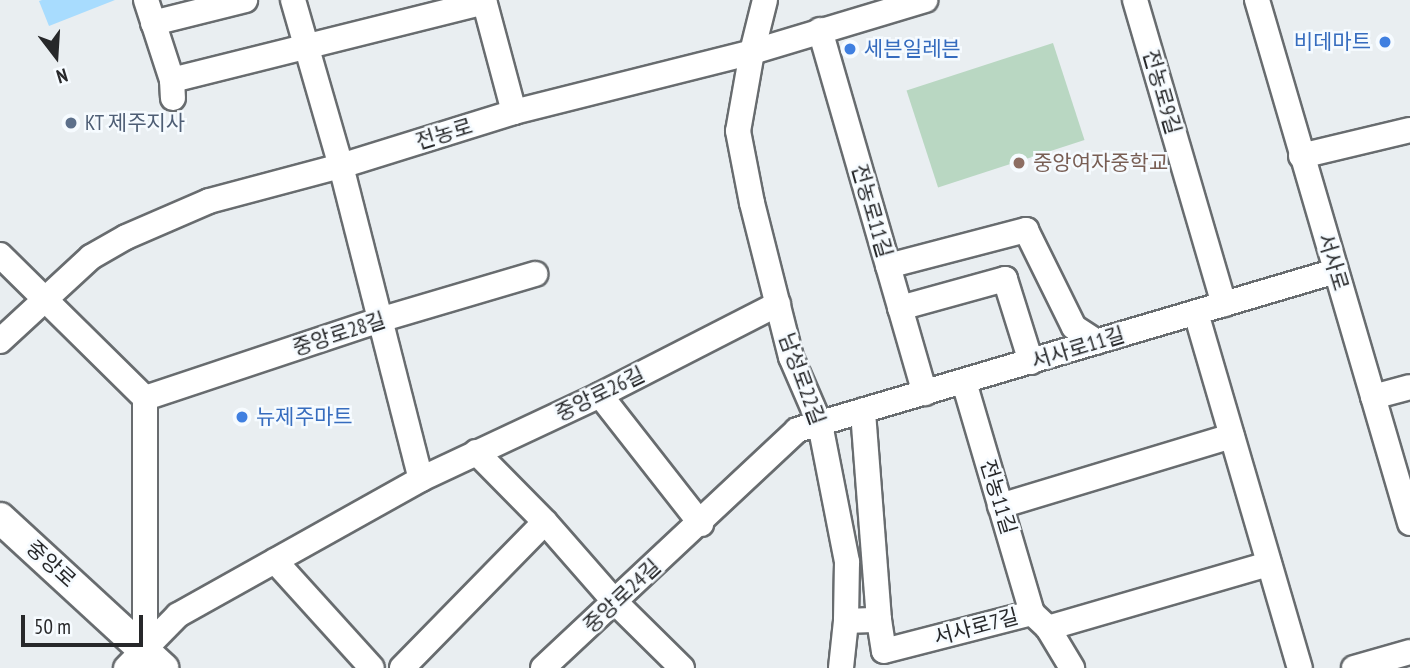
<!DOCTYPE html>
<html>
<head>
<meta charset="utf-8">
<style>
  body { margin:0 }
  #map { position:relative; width:1410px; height:668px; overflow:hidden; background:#e9eef1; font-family:"PT Sans Narrow","Noto Sans KR",sans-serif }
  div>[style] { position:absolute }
  .green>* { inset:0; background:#b9d7c2; transform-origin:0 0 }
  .water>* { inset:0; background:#a8dcfe }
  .roads { filter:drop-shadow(2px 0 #686c6f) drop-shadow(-2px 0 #686c6f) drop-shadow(0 2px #686c6f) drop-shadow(0 -2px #686c6f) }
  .minor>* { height:24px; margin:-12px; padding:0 12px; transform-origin:12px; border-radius:12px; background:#fff }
  .major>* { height:30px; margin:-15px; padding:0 15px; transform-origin:15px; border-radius:15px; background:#fff }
  .dots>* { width:19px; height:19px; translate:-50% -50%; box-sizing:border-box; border:4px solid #f6fbff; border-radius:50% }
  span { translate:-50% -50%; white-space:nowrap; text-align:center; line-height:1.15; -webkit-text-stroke:5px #f6fbff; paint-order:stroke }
  .shop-label { font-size:21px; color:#366cbe }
  .right { translate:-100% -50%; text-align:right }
  .left { translate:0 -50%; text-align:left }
  .street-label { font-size:21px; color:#27282a }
  .service-label { font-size:21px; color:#4e5e75 }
  .education-label { font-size:21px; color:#785e54 }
  .north { position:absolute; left:21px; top:21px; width:70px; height:70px; -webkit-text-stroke:5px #f6fbff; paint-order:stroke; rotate:163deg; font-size:19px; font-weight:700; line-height:28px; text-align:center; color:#27282a }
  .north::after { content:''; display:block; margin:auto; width:24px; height:32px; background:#27282a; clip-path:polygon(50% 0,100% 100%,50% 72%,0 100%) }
  .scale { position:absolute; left:21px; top:615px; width:122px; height:32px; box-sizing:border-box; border:4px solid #27282a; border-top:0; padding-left:9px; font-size:21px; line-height:24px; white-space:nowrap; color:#27282a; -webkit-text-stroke:5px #f6fbff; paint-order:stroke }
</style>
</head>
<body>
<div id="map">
  <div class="green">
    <div style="left:1053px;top:43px;width:102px;height:154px;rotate:72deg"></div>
  </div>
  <div class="water">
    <div style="clip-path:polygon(42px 0,115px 0,49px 26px,39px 1px)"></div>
  </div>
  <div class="roads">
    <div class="minor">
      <div style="left:146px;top:0;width:84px;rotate:72deg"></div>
      <div style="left:172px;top:80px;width:18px;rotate:87deg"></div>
      <div style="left:293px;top:0;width:173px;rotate:73.9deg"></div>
      <div style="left:341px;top:166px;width:323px;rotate:75.7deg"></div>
      <div style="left:484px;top:0;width:116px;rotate:75deg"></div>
      <div style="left:765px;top:0;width:54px;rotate:104deg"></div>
      <div style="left:752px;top:52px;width:80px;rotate:100deg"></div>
      <div style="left:738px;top:131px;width:73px;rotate:79deg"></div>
      <div style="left:752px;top:203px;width:159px;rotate:75.8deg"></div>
      <div style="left:791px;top:357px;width:73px;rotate:66.6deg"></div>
      <div style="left:820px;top:424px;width:141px;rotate:78.9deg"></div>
      <div style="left:847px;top:562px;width:59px;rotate:91deg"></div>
      <div style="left:846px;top:621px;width:47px;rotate:96.1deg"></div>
      <div style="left:1135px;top:0;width:317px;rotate:73.7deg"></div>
      <div style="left:1257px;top:0;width:545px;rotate:73.69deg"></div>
      <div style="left:153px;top:23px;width:95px;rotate:-14deg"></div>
      <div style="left:820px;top:30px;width:378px;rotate:73.9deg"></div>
      <div style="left:172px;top:80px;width:322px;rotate:-14deg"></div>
      <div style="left:1301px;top:156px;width:112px;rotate:-13.4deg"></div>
      <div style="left:0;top:255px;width:204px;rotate:44.6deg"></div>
      <div style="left:145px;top:398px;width:251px;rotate:90deg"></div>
      <div style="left:888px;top:266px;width:143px;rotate:-14.6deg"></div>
      <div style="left:1026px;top:230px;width:108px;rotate:63.7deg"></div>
      <div style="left:1074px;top:327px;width:27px;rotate:33deg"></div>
      <div style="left:900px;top:308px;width:109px;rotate:-15.4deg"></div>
      <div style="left:1005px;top:279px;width:87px;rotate:72.6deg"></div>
      <div style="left:1196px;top:313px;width:370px;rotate:73.7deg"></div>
      <div style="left:0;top:341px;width:124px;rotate:-42.7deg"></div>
      <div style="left:91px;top:257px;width:40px;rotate:-29.7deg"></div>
      <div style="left:126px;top:237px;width:90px;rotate:-23.4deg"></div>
      <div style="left:209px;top:201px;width:137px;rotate:-14.9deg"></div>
      <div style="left:341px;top:166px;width:181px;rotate:-17.3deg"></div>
      <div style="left:514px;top:112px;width:245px;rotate:-14.1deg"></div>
      <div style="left:752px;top:52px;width:181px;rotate:-16.7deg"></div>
      <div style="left:964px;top:382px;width:241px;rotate:73.6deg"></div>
      <div style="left:1032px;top:613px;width:22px;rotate:43deg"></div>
      <div style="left:1048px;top:628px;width:47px;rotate:59deg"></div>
      <div style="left:600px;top:395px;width:164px;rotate:51.9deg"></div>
      <div style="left:1373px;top:397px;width:38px;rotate:-15deg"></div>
      <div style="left:145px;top:398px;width:247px;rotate:-18.4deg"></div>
      <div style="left:379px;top:320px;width:163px;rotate:-16.4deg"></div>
      <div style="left:476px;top:452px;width:98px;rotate:45.4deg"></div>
      <div style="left:545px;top:522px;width:106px;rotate:48.8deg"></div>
      <div style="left:615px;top:602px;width:94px;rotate:44.6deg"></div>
      <div style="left:1000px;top:506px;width:242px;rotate:-16.8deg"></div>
      <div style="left:275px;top:561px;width:144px;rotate:47.8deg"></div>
      <div style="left:879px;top:620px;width:31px;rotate:81deg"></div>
      <div style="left:884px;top:651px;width:153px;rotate:-14.4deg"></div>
      <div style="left:846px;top:621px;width:33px;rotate:-2deg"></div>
      <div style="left:879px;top:620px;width:210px;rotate:-94.4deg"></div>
      <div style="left:1048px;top:628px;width:230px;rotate:-16.2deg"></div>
      <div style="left:126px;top:668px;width:74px;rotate:-45.5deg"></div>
      <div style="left:178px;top:615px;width:278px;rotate:-29.2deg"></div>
      <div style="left:421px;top:479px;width:198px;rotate:-25.1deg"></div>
      <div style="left:600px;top:395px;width:200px;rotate:-27.1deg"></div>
      <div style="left:402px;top:668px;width:204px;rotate:-45.6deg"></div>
      <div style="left:543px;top:668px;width:348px;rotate:-43.1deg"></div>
      <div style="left:797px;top:430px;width:562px;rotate:-16.44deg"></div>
      <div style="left:1354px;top:668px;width:58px;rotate:-15.9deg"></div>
    </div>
    <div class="major">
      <div style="left:0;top:518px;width:222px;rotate:42.6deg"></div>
    </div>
  </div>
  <div class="dots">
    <div style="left:1385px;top:42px;background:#3f7fe0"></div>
    <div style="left:850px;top:49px;background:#3f7fe0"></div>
    <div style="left:71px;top:123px;background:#5c6f8a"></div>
    <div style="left:1019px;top:163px;background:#8d6e63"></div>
    <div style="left:242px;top:417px;background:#3f7fe0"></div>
  </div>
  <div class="shop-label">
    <span class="right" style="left:1371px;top:42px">비데마트</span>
    <span class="left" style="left:864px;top:49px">세븐일레븐</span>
    <span class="left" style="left:256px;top:417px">뉴제주마트</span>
  </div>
  <div class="street-label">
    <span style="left:1162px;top:92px;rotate:74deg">전농로9길</span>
    <span style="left:444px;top:134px;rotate:-17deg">전농로</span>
    <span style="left:872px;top:211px;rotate:74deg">전농로11길</span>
    <span style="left:1333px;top:262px;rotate:73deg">서사로</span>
    <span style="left:339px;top:334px;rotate:-18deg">중앙로28길</span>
    <span style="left:1078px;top:348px;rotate:-17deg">서사로11길</span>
    <span style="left:802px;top:379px;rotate:70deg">남성로22길</span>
    <span style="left:600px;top:394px;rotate:-26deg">중앙로26길</span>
    <span style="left:998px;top:497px;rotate:73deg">전농11길</span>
    <span style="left:51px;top:564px;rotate:42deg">중앙로</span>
    <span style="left:622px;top:596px;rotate:-43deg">중앙로24길</span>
    <span style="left:976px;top:627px;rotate:-15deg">서사로7길</span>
  </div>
  <div class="service-label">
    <span class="left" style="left:85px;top:123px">KT 제주지사</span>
  </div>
  <div class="education-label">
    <span class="left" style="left:1033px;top:163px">중앙여자중학교</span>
  </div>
  <div class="north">N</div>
  <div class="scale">50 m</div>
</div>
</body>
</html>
